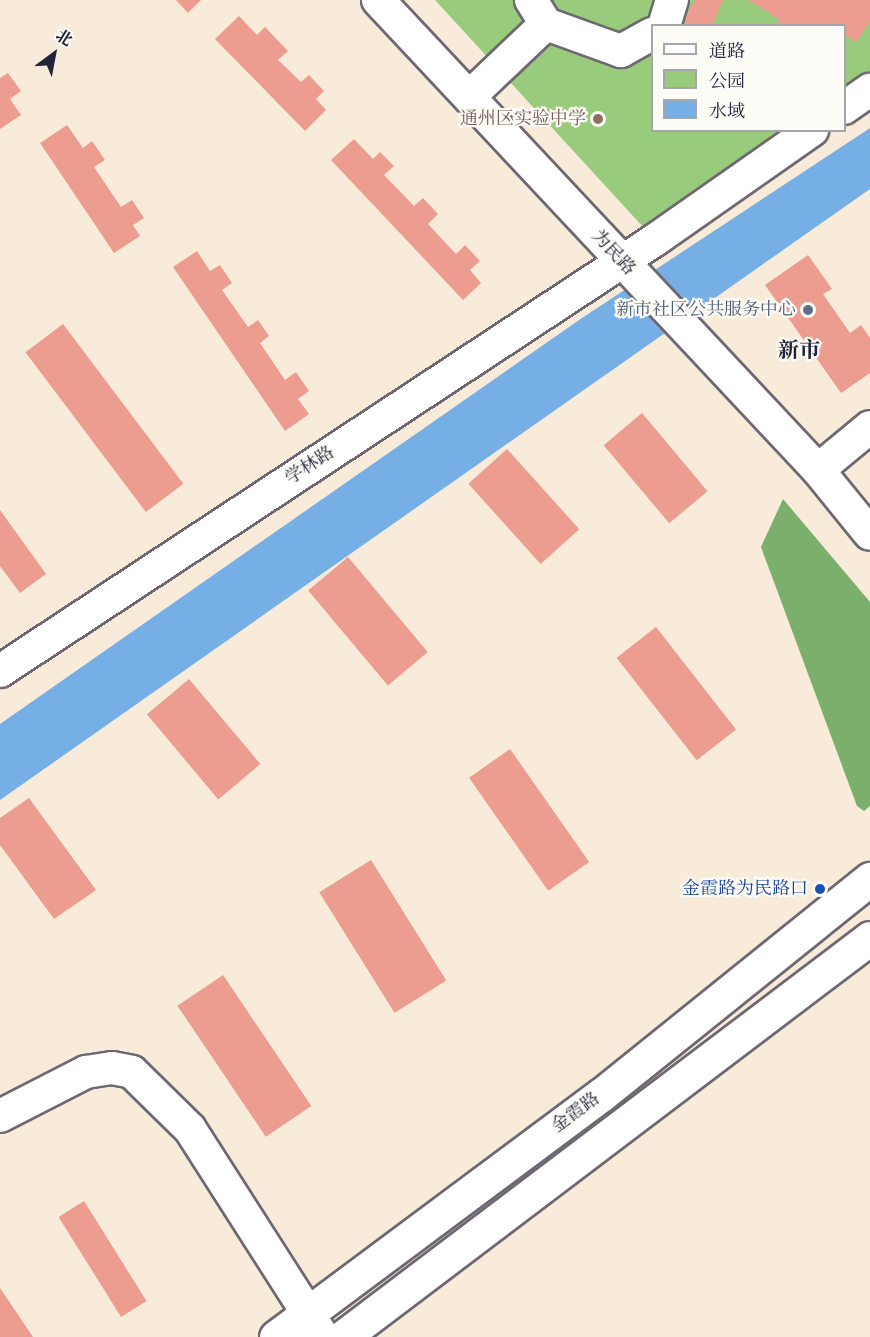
<!DOCTYPE html>
<html>
<head>
<meta charset="utf-8">
<style>
  body { margin:0 }
  #map { position:relative; width:870px; height:1337px; overflow:hidden; background:#f8ebd9; font-family:"Old Standard TT","Noto Serif SC",serif }
  div>[style] { position:absolute }
  .green>* { inset:0; background:#98cb7c }
  .forest>* { inset:0; background:#7aaf6c }
  .water>* { inset:0; background:#76afe6 }
  .building>* { inset:0; background:#ec9d90; transform-origin:0 0 }
  .roads { filter:drop-shadow(2px 0 #6d6872) drop-shadow(-2px 0 #6d6872) drop-shadow(0 2px #6d6872) drop-shadow(0 -2px #6d6872) }
  .minor>* { height:32px; margin:-16px; padding:0 16px; transform-origin:16px; border-radius:16px; background:#fff }
  .major>* { height:33px; margin:-16.5px; padding:0 16.5px; transform-origin:16.5px; border-radius:16.5px; background:#fff }
  .dots>* { width:16px; height:16px; translate:-50% -50%; box-sizing:border-box; border:3px solid #fdfcf7; border-radius:50% }
  span { translate:-50% -50%; white-space:nowrap; text-align:center; line-height:1.15; -webkit-text-stroke:4.5px #fdfcf7; paint-order:stroke }
  .education-label { font-size:18px; color:#785e54 }
  .right { translate:-100% -50%; text-align:right }
  .street-label { font-size:18px; color:#22223b }
  .service-label { font-size:18px; color:#4e5e75 }
  .transit-label { font-size:18px; color:#164399 }
  .quarter-label { font-size:21px; color:#22223b; font-weight:700 }
  .legend { position:absolute; left:651px; top:24px; width:195px; height:108px; box-sizing:border-box; background:#fdfcf7; border:2px solid #a5a5ac; margin:0; padding:8px 10px; list-style:none; font-size:18px; color:#22223b }
  .legend li { display:flex; align-items:center; gap:12px; height:30px }
  .legend b { width:30px; border:2px solid #a5a5ac }
  .north { position:absolute; left:24px; top:24px; width:60px; height:60px; -webkit-text-stroke:4px #fdfcf7; paint-order:stroke; rotate:32deg; font-size:16px; font-weight:700; line-height:24px; text-align:center; color:#22223b }
  .north::after { content:''; display:block; margin:auto; width:21px; height:27px; background:#22223b; clip-path:polygon(50% 0,100% 100%,50% 72%,0 100%) }
</style>
</head>
<body>
<div id="map">
  <div class="green">
    <div style="clip-path:polygon(435px 0,870px 0,870px 90px,845px 108px,844px 26px,652px 26px,652px 130px,812px 131px,655px 240px)"></div>
  </div>
  <div class="forest">
    <div style="clip-path:polygon(783px 499px,870px 602px,870px 806px,864px 811px,857px 806px,761px 547px)"></div>
  </div>
  <div class="water">
    <div style="clip-path:polygon(870px 128px,870px 189px,0 800px,0 724px,579px 320px)"></div>
  </div>
  <div class="building">
    <div style="clip-path:polygon(176px 0,201px 0,188px 13px)"></div>
    <div style="clip-path:polygon(695px 0,723px 0,712px 26px,687px 26px,685px 16px)"></div>
    <div style="clip-path:polygon(749px 0,870px 0,870px 21px,856px 42px,844px 34px,844px 26px,776px 26px,780px 20px)"></div>
    <div style="clip-path:polygon(239px 16px,257px 35px,265px 27px,288px 51px,278px 60px,301px 82px,309px 75px,324px 91px,316px 99px,326px 110px,305px 131px,215px 39px)"></div>
    <div style="clip-path:polygon(8px 73px,21px 91px,10px 99px,21px 115px,0 129px,0 78px)"></div>
    <div style="clip-path:polygon(67px 125px,83px 148px,92px 141px,105px 160px,94px 167px,121px 207px,132px 200px,144px 218px,133px 225px,140px 236px,114px 253px,40px 143px)"></div>
    <div style="clip-path:polygon(354px 139px,373px 159px,380px 152px,394px 166px,384px 175px,414px 206px,423px 198px,438px 214px,428px 224px,456px 254px,465px 245px,480px 261px,470px 270px,481px 283px,463px 300px,331px 160px)"></div>
    <div style="clip-path:polygon(197px 251px,210px 271px,220px 265px,232px 283px,222px 290px,248px 327px,258px 320px,269px 336px,260px 343px,285px 380px,296px 372px,309px 391px,298px 399px,309px 414px,285px 431px,173px 267px)"></div>
    <div style="clip-path:polygon(808px 255px,832px 289px,823px 294px,850px 333px,861px 325px,870px 338px,870px 373px,841px 393px,765px 285px)"></div>
    <div style="left:63px;top:324px;width:200px;height:47px;rotate:53deg"></div>
    <div style="left:642px;top:413px;width:102px;height:50px;rotate:50deg"></div>
    <div style="left:507px;top:449px;width:108px;height:52px;rotate:48deg"></div>
    <div style="clip-path:polygon(0 510px,46px 574px,20px 593px,0 566px)"></div>
    <div style="left:348px;top:557px;width:124px;height:52px;rotate:50deg"></div>
    <div style="left:656px;top:627px;width:130px;height:50px;rotate:52deg"></div>
    <div style="left:189px;top:679px;width:111px;height:55px;rotate:50deg"></div>
    <div style="left:510px;top:749px;width:138px;height:50px;rotate:55deg"></div>
    <div style="clip-path:polygon(29px 798px,96px 890px,54px 919px,0 845px,0 818px)"></div>
    <div style="left:371px;top:860px;width:142px;height:61px;rotate:58deg"></div>
    <div style="left:223px;top:975px;width:158px;height:55px;rotate:56deg"></div>
    <div style="left:84px;top:1201px;width:118px;height:30px;rotate:58deg"></div>
    <div style="clip-path:polygon(0 1288px,33px 1337px,0 1337px)"></div>
  </div>
  <div class="roads">
    <div class="minor">
      <div style="left:378px;top:0;width:644px;rotate:46.89deg"></div>
      <div style="left:818px;top:470px;width:82px;rotate:50.9deg"></div>
      <div style="left:531px;top:0;width:28px;rotate:58deg"></div>
      <div style="left:546px;top:24px;width:80px;rotate:19.8deg"></div>
      <div style="left:621px;top:51px;width:35px;rotate:-29deg"></div>
      <div style="left:664px;top:26px;width:27px;rotate:-73deg"></div>
      <div style="left:470px;top:96px;width:105px;rotate:-43.5deg"></div>
      <div style="left:844px;top:108px;width:32px;rotate:-35deg"></div>
      <div style="left:818px;top:470px;width:67px;rotate:-39.6deg"></div>
      <div style="left:0;top:671px;width:784px;rotate:-33.35deg"></div>
      <div style="left:655px;top:240px;width:192px;rotate:-35deg"></div>
      <div style="left:0;top:1116px;width:97px;rotate:-27.1deg"></div>
      <div style="left:86px;top:1072px;width:26px;rotate:-9deg"></div>
      <div style="left:112px;top:1068px;width:20px;rotate:11deg"></div>
      <div style="left:132px;top:1072px;width:81px;rotate:44.5deg"></div>
      <div style="left:190px;top:1129px;width:247px;rotate:57.4deg"></div>
    </div>
    <div class="major">
      <div style="left:276px;top:1337px;width:405px;rotate:-36.7deg"></div>
      <div style="left:601px;top:1095px;width:345px;rotate:-38.8deg"></div>
      <div style="left:343px;top:1337px;width:661px;rotate:-37.13deg"></div>
    </div>
  </div>
  <div class="dots">
    <div style="left:598px;top:119px;background:#8d6e63"></div>
    <div style="left:808px;top:310px;background:#5c6f8a"></div>
    <div style="left:820px;top:889px;background:#1a4fb4"></div>
  </div>
  <div class="education-label">
    <span class="right" style="left:586px;top:119px">通州区实验中学</span>
  </div>
  <div class="street-label">
    <span style="left:613px;top:253px;rotate:47deg">为民路</span>
    <span style="left:310px;top:466px;rotate:-33deg">学林路</span>
    <span style="left:576px;top:1113px;rotate:-36deg">金霞路</span>
  </div>
  <div class="service-label">
    <span class="right" style="left:796px;top:310px">新市社区公共服务中心</span>
  </div>
  <div class="transit-label">
    <span class="right" style="left:808px;top:889px">金霞路为民路口</span>
  </div>
  <div class="quarter-label">
    <span style="left:799px;top:352px">新市</span>
  </div>
  <ul class="legend">
  <li><b style="height:8px;background:#fff"></b>道路</li>
  <li><b style="height:16px;background:#98cb7c"></b>公园</li>
  <li><b style="height:16px;background:#76afe6"></b>水域</li>
  </ul>
  <div class="north">北</div>
</div>
</body>
</html>
